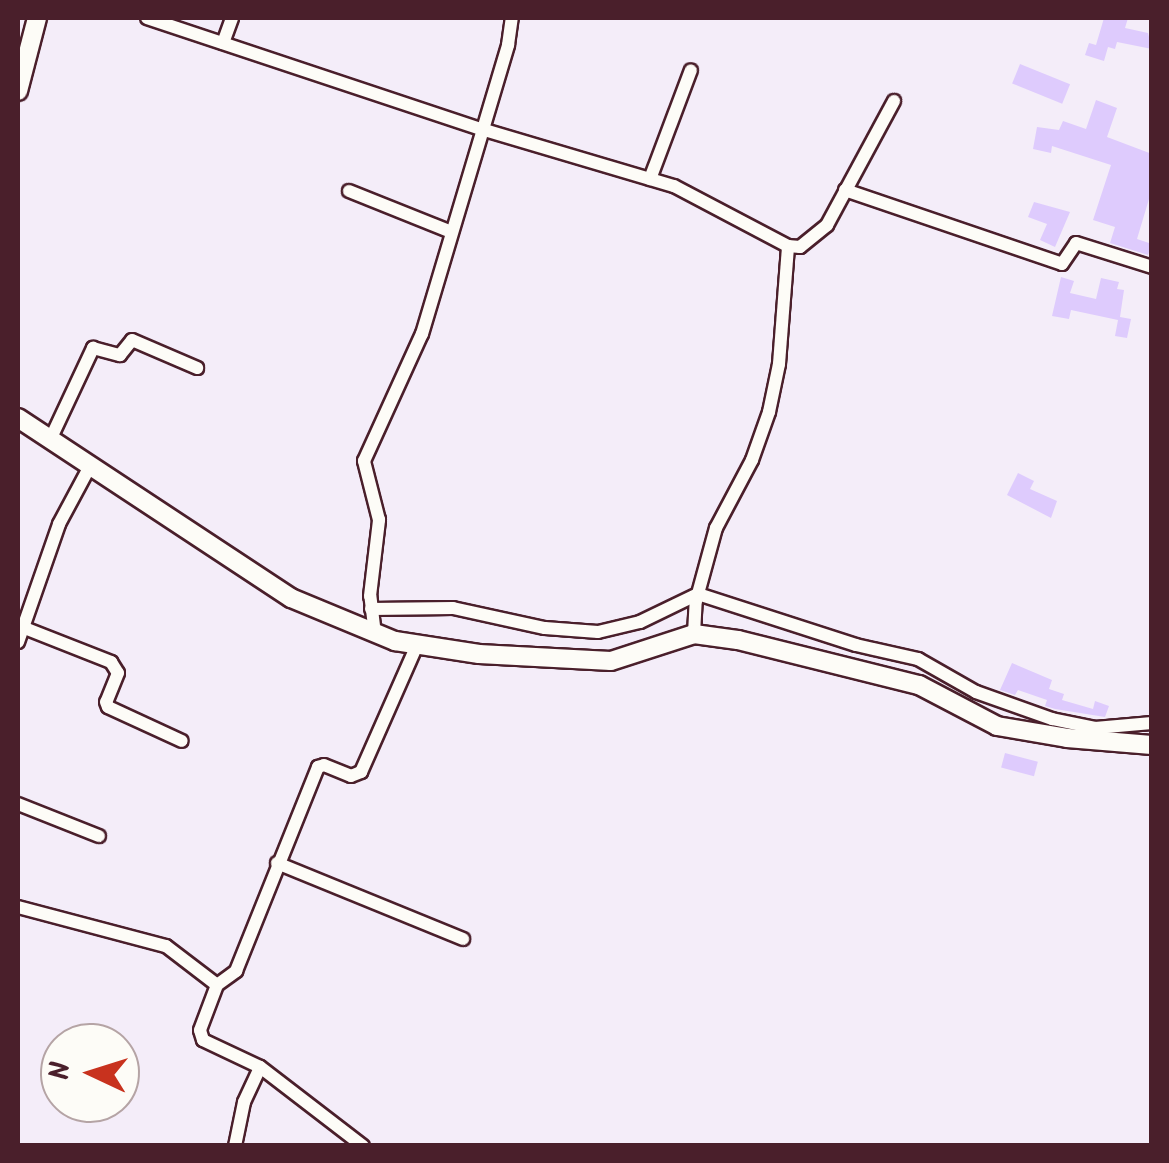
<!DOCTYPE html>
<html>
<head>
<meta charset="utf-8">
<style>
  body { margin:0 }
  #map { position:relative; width:1169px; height:1163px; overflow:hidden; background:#f4edf9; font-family:Kalam,sans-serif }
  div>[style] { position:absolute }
  .building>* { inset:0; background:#decbfd; transform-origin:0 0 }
  .roads { filter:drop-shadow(2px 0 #4a1f2b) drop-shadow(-2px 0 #4a1f2b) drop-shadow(0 2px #4a1f2b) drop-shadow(0 -2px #4a1f2b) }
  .street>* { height:12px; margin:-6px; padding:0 6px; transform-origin:6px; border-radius:6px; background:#fdfcf7 }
  .secondary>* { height:18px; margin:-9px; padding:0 9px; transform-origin:9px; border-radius:9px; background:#fdfcf7 }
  span { translate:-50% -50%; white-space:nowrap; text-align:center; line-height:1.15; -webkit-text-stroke:8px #fdfcf7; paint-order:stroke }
  .frame { position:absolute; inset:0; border:20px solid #4a1f2b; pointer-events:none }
  .north { position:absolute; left:40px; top:1023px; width:100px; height:100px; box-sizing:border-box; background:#fdfcf7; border:2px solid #b5a4a5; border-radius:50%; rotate:274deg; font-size:28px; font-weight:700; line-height:40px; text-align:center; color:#4a1f2b }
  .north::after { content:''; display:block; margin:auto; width:35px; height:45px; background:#c8321e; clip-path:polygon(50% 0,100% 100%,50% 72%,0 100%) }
</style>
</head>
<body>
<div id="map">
  <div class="building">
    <div style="clip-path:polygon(1104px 18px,1128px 18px,1125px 28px,1148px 33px,1152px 49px,1117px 42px,1115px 49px,1108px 47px,1104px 61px,1085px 55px,1089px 43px,1096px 45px)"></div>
    <div style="left:1020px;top:64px;width:54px;height:21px;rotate:22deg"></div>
    <div style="clip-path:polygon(1096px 100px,1117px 108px,1107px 137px,1152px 154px,1152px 189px,1137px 239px,1152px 244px,1148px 255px,1110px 243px,1115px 227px,1093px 220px,1111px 165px,1052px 146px,1051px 153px,1033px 149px,1037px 127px,1059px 130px,1063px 121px,1086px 129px)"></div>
    <div style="clip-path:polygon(1034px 202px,1070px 212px,1055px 247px,1040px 240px,1047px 224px,1028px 217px)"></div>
    <div style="clip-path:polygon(1061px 277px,1074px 281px,1070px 293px,1096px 299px,1101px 278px,1119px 282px,1117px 289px,1124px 290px,1120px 317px,1131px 319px,1127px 338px,1115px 336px,1118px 320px,1071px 310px,1069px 319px,1052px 316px)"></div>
    <div style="clip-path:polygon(1018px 473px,1034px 481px,1030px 489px,1057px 501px,1051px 518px,1007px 495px)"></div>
    <div style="clip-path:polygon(1012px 663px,1052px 680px,1049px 689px,1064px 694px,1062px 700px,1093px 709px,1095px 701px,1109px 706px,1105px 717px,1055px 709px,1045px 706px,1047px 700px,1018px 690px,1015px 695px,1000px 690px)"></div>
    <div style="left:1005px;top:753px;width:34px;height:15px;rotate:15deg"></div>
  </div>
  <div class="roads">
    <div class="street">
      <div style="left:147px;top:18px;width:352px;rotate:18.4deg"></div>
      <div style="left:481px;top:129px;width:201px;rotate:16.5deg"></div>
      <div style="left:674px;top:186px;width:129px;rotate:27.8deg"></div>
      <div style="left:788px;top:246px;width:12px;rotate:5deg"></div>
      <div style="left:800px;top:247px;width:35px;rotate:-39deg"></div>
      <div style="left:827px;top:225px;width:141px;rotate:-61.6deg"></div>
      <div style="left:223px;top:43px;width:27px;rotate:-70deg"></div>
      <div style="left:650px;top:179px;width:116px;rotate:-69.4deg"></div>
      <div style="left:845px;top:190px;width:229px;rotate:18.8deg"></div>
      <div style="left:1062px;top:264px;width:25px;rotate:-56deg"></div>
      <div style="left:1076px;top:243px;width:80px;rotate:17.5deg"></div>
      <div style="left:349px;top:191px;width:108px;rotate:21.8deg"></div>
      <div style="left:50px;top:440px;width:102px;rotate:-64.9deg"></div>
      <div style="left:93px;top:348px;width:28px;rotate:15deg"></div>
      <div style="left:120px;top:355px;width:19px;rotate:-51deg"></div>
      <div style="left:132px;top:340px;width:71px;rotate:23.3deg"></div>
      <div style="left:371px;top:609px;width:82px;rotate:-0.7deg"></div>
      <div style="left:453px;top:608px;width:94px;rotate:12.3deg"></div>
      <div style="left:545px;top:628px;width:53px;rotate:4.3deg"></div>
      <div style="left:598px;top:632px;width:43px;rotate:-13.4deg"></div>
      <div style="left:640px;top:622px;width:64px;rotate:-25.8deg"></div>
      <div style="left:698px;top:594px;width:166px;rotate:17.9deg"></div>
      <div style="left:856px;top:645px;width:64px;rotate:12.7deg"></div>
      <div style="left:918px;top:659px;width:67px;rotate:29.6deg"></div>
      <div style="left:976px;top:692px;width:81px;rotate:19.6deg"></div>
      <div style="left:1052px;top:719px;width:44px;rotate:11.8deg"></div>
      <div style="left:1095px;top:728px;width:57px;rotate:-5deg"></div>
      <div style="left:22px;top:627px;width:96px;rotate:21.5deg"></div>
      <div style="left:111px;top:662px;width:13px;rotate:58deg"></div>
      <div style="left:118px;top:673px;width:31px;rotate:112deg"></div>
      <div style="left:106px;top:702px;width:5px;rotate:68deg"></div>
      <div style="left:108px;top:707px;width:81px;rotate:24.7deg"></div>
      <div style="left:375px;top:634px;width:38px;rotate:-97deg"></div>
      <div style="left:370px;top:596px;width:77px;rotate:-83.2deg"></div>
      <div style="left:379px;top:520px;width:61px;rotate:-104.3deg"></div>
      <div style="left:364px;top:461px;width:140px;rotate:-65.5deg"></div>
      <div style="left:422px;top:334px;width:302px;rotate:-73.4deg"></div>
      <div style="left:508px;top:45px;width:27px;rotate:-82deg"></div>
      <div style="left:694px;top:634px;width:33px;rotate:-87deg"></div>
      <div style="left:696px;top:601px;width:76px;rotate:-74.7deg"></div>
      <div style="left:716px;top:528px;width:77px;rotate:-62.1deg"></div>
      <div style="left:752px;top:460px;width:51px;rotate:-70.5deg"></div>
      <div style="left:769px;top:412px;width:49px;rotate:-78.2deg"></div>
      <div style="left:779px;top:364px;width:118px;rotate:-85.6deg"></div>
      <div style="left:18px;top:642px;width:125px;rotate:-70.8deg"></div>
      <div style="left:59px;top:524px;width:64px;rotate:-61.8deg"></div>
      <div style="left:18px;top:804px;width:87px;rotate:21.6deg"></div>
      <div style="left:277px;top:863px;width:201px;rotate:22.2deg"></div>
      <div style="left:18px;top:907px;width:153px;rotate:14.8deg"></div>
      <div style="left:166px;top:946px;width:64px;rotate:37.4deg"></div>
      <div style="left:235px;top:1146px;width:45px;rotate:-78.4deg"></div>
      <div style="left:244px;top:1102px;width:38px;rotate:-65deg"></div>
      <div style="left:363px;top:1146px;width:130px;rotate:-142.5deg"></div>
      <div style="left:260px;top:1067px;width:63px;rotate:-154.7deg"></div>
      <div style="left:203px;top:1040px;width:10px;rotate:-107deg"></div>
      <div style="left:200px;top:1030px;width:48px;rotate:-69.3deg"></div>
      <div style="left:217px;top:985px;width:24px;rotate:-36deg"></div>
      <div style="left:236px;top:971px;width:220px;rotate:-68.1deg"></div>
      <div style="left:318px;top:767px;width:6px;rotate:-18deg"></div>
      <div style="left:324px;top:765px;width:29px;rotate:22deg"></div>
      <div style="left:351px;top:776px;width:11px;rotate:-22deg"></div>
      <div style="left:361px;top:772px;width:139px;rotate:-66.2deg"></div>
    </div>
    <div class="secondary">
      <div style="left:18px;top:91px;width:75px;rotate:-75.4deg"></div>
      <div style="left:18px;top:418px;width:327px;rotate:33.4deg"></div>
      <div style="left:291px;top:598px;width:113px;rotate:22.5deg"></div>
      <div style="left:395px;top:641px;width:85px;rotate:8.8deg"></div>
      <div style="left:479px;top:654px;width:132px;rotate:3deg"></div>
      <div style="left:611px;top:661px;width:87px;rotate:-18deg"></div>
      <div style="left:694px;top:634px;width:44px;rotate:7.8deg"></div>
      <div style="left:738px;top:640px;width:187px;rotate:14deg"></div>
      <div style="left:919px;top:685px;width:88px;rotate:27.7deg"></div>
      <div style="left:997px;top:726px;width:71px;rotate:9.7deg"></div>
      <div style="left:1067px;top:738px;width:85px;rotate:4.7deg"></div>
    </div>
  </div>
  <div class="frame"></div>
  <div class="north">N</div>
</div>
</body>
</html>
